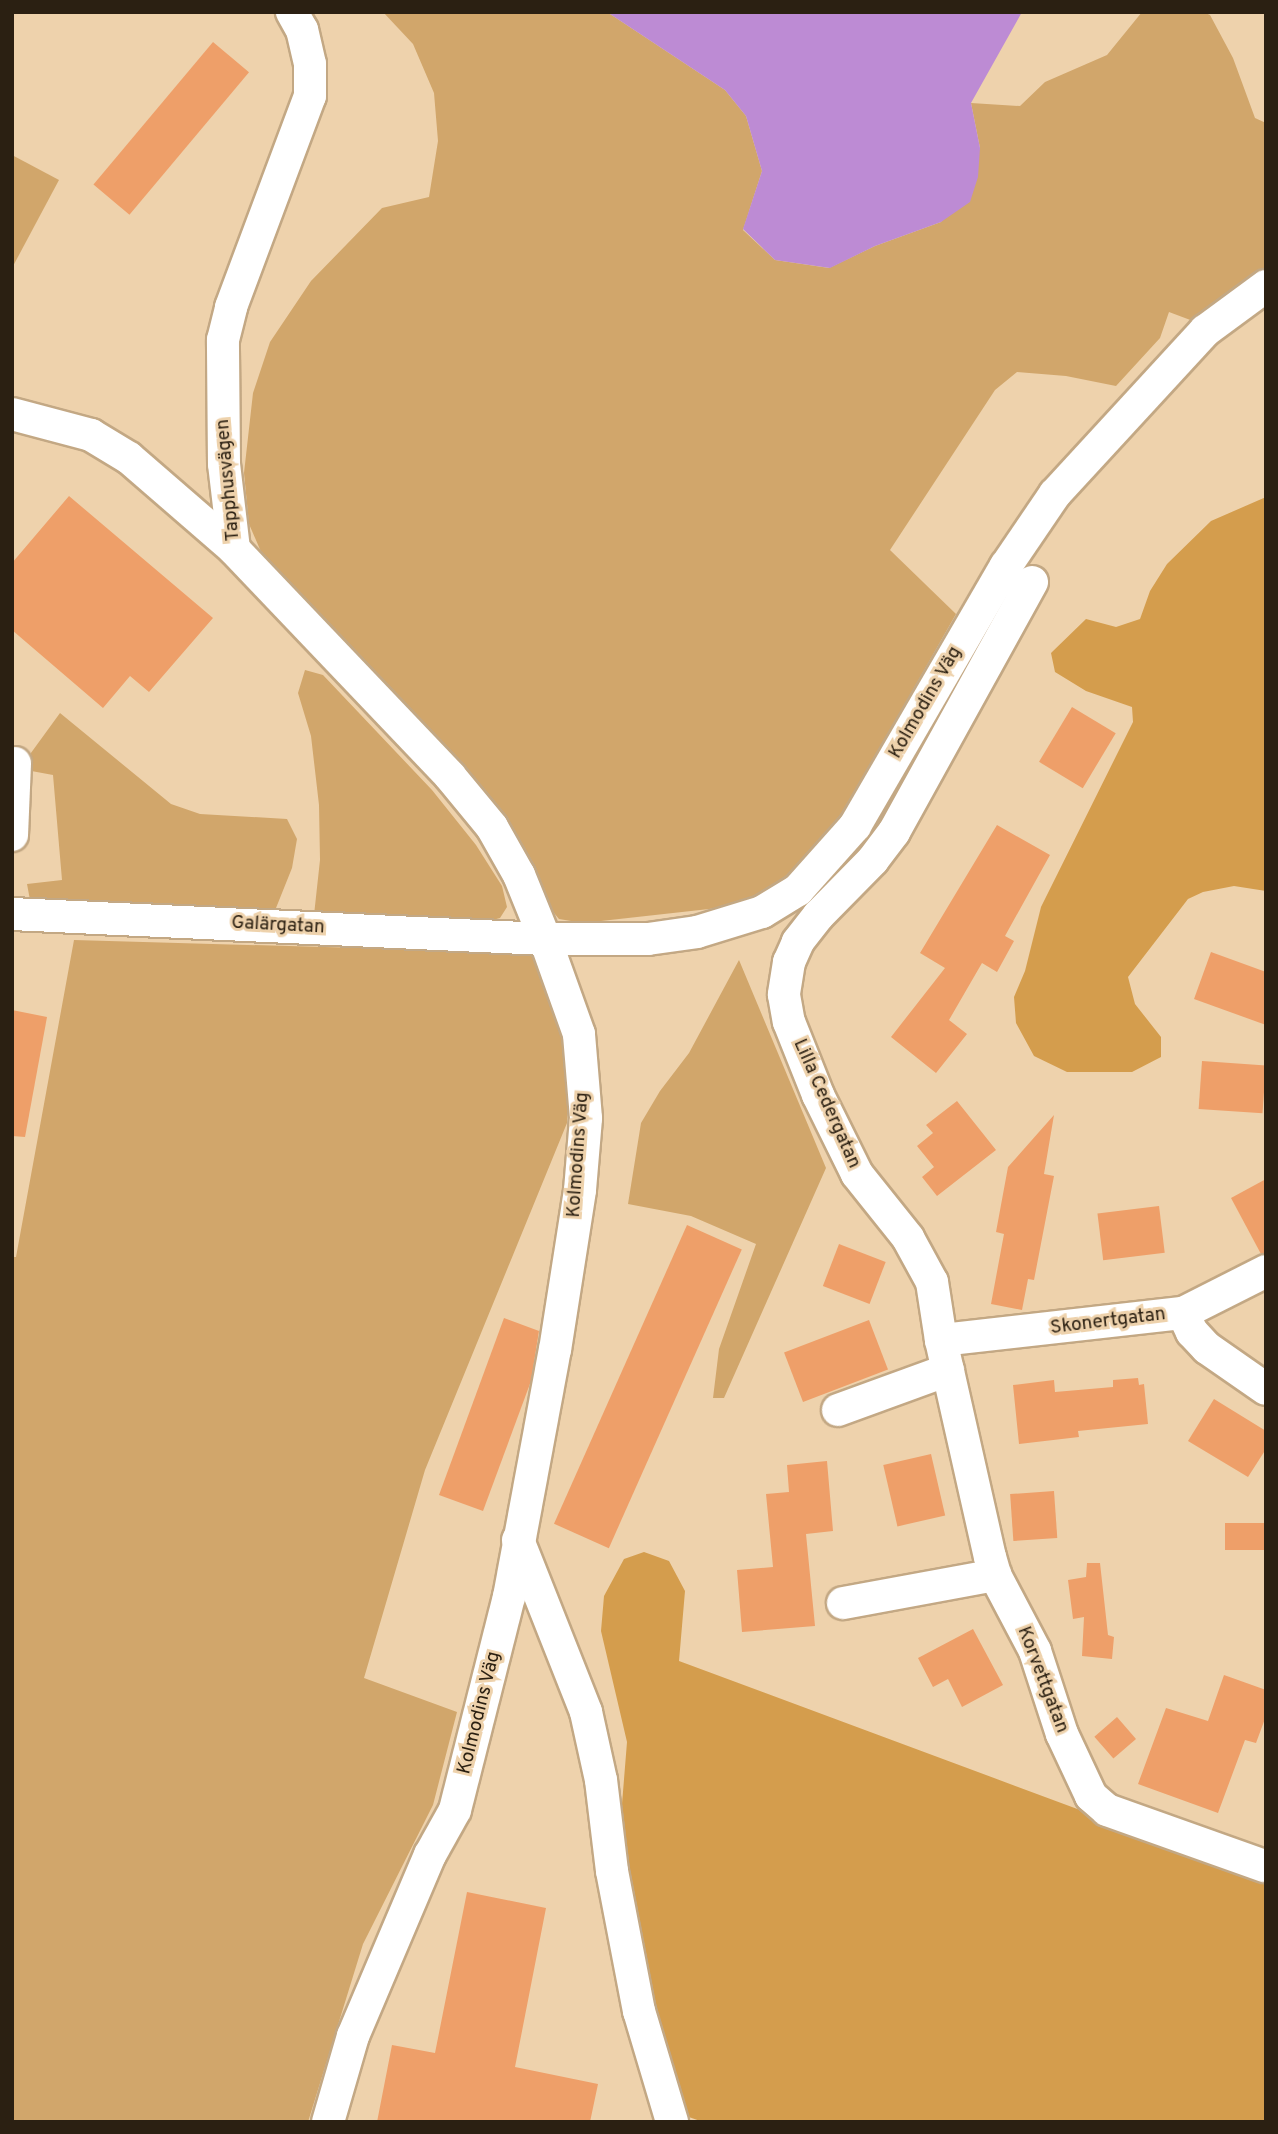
<!DOCTYPE html>
<html>
<head>
<meta charset="utf-8">
<style>
  body { margin:0 }
  #map { position:relative; width:1278px; height:2134px; overflow:hidden; background:#eed2ac; font-family:Overpass,sans-serif }
  div>[style] { position:absolute }
  .green>* { inset:0; background:#d1a66b }
  .forest>* { inset:0; background:#d49d4d }
  .water>* { inset:0; background:#bd8bd4 }
  .building>* { inset:0; background:#ee9f69; transform-origin:0 0 }
  .roads { filter:drop-shadow(2px 0 #c3a884) drop-shadow(-2px 0 #c3a884) drop-shadow(0 2px #c3a884) drop-shadow(0 -2px #c3a884) }
  .minor>* { height:32px; margin:-16px; padding:0 16px; transform-origin:16px; border-radius:16px; background:#fff }
  span { translate:-50% -50%; white-space:nowrap; text-align:center; line-height:1.15; -webkit-text-stroke:6px #eed2ac; paint-order:stroke }
  .street-label { font-size:19px; color:#2b2012 }
  .frame { position:absolute; inset:0; border:14px solid #2b2012; pointer-events:none }
</style>
</head>
<body>
<div id="map">
  <div class="green">
    <div style="clip-path:polygon(383px 12px,607px 12px,725px 90px,746px 116px,762px 171px,743px 230px,775px 260px,829px 268px,875px 246px,941px 222px,980px 148px,971px 103px,1020px 106px,1045px 82px,1107px 55px,1142px 12px,1203px 12px,1210px 15px,1233px 58px,1255px 118px,1266px 123px,1266px 270px,1201px 324px,1169px 312px,1160px 338px,1116px 386px,1066px 376px,1017px 372px,995px 390px,890px 550px,956px 614px,838px 822px,815px 851px,781px 883px,736px 906px,583px 923px,559px 919px,268px 568px,249px 524px,244px 473px,253px 393px,270px 342px,311px 281px,382px 208px,429px 197px,438px 141px,434px 93px,413px 44px)"></div>
    <div style="clip-path:polygon(12px 155px,59px 180px,12px 268px)"></div>
    <div style="clip-path:polygon(305px 670px,323px 675px,432px 790px,476px 845px,502px 886px,507px 907px,500px 918px,489px 921px,314px 915px,320px 860px,319px 805px,311px 736px,298px 693px)"></div>
    <div style="clip-path:polygon(60px 713px,171px 804px,200px 814px,287px 819px,297px 839px,292px 868px,274px 913px,30px 900px,27px 884px,62px 880px,53px 775px,26px 770px,28px 757px)"></div>
    <div style="clip-path:polygon(74px 940px,535px 953px,562px 1028px,570px 1080px,567px 1123px,425px 1470px,364px 1678px,457px 1712px,433px 1805px,363px 1944px,308px 2122px,12px 2122px,12px 1257px,16px 1257px)"></div>
    <div style="clip-path:polygon(739px 960px,826px 1168px,724px 1398px,713px 1398px,719px 1349px,756px 1244px,691px 1216px,628px 1204px,641px 1123px,660px 1091px,689px 1053px)"></div>
  </div>
  <div class="forest">
    <div style="clip-path:polygon(1266px 497px,1266px 891px,1234px 886px,1203px 892px,1188px 899px,1128px 977px,1135px 1004px,1161px 1037px,1161px 1057px,1132px 1072px,1067px 1072px,1034px 1056px,1016px 1023px,1014px 997px,1025px 971px,1041px 907px,1133px 722px,1132px 707px,1086px 691px,1055px 672px,1051px 653px,1086px 619px,1116px 627px,1140px 619px,1150px 591px,1167px 564px,1211px 521px)"></div>
    <div style="clip-path:polygon(644px 1552px,669px 1561px,685px 1591px,679px 1661px,1266px 1879px,1266px 2122px,703px 2122px,686px 2116px,629px 1915px,620px 1829px,627px 1742px,601px 1631px,604px 1596px,624px 1559px)"></div>
  </div>
  <div class="water">
    <div style="clip-path:polygon(607px 12px,1022px 12px,971px 103px,980px 148px,978px 177px,970px 202px,941px 222px,875px 246px,830px 268px,775px 260px,743px 229px,762px 171px,746px 116px,725px 90px)"></div>
  </div>
  <div class="building">
    <div style="left:213px;top:42px;width:47px;height:186px;rotate:40deg"></div>
    <div style="clip-path:polygon(69px 496px,213px 618px,149px 692px,130px 676px,103px 708px,12px 630px,12px 563px)"></div>
    <div style="left:1072px;top:707px;width:51px;height:64px;rotate:31deg"></div>
    <div style="clip-path:polygon(997px 825px,1050px 855px,1005px 936px,1014px 941px,997px 972px,982px 963px,949px 1020px,967px 1034px,936px 1073px,891px 1037px,945px 968px,920px 953px)"></div>
    <div style="clip-path:polygon(1211px 952px,1266px 972px,1266px 1025px,1194px 999px)"></div>
    <div style="clip-path:polygon(12px 1010px,47px 1017px,25px 1137px,12px 1136px)"></div>
    <div style="left:1202px;top:1061px;width:64px;height:48px;rotate:4deg"></div>
    <div style="clip-path:polygon(957px 1101px,996px 1150px,937px 1196px,922px 1177px,934px 1167px,917px 1146px,933px 1133px,926px 1125px)"></div>
    <div style="clip-path:polygon(1054px 1115px,1044px 1174px,1054px 1176px,1034px 1280px,1028px 1279px,1022px 1310px,991px 1304px,1004px 1234px,996px 1232px,1008px 1167px)"></div>
    <div style="clip-path:polygon(1266px 1179px,1266px 1253px,1261px 1254px,1231px 1198px)"></div>
    <div style="left:1159px;top:1206px;width:47px;height:62px;rotate:83deg"></div>
    <div style="left:687px;top:1225px;width:60px;height:327px;rotate:24deg"></div>
    <div style="left:839px;top:1244px;width:50px;height:45px;rotate:21deg"></div>
    <div style="clip-path:polygon(504px 1318px,539px 1331px,531px 1381px,483px 1511px,439px 1495px)"></div>
    <div style="left:869px;top:1320px;width:53px;height:91px;rotate:69deg"></div>
    <div style="clip-path:polygon(1138px 1378px,1139px 1385px,1144px 1384px,1148px 1424px,1078px 1431px,1079px 1437px,1019px 1444px,1013px 1385px,1054px 1380px,1055px 1392px,1113px 1387px,1113px 1380px)"></div>
    <div style="clip-path:polygon(1214px 1399px,1266px 1431px,1266px 1449px,1248px 1477px,1188px 1441px)"></div>
    <div style="left:931px;top:1454px;width:63px;height:49px;rotate:77deg"></div>
    <div style="clip-path:polygon(827px 1461px,833px 1531px,806px 1534px,815px 1626px,742px 1632px,737px 1570px,773px 1567px,766px 1494px,789px 1492px,787px 1465px)"></div>
    <div style="left:1054px;top:1491px;width:47px;height:44px;rotate:86deg"></div>
    <div style="left:1266px;top:1523px;width:27px;height:41px;rotate:90deg"></div>
    <div style="clip-path:polygon(1087px 1563px,1100px 1563px,1108px 1635px,1114px 1637px,1112px 1659px,1082px 1656px,1084px 1617px,1073px 1619px,1068px 1580px,1086px 1577px)"></div>
    <div style="clip-path:polygon(973px 1629px,1003px 1685px,962px 1707px,948px 1679px,933px 1687px,918px 1658px)"></div>
    <div style="clip-path:polygon(1224px 1675px,1266px 1690px,1266px 1716px,1256px 1743px,1245px 1740px,1218px 1813px,1138px 1784px,1166px 1708px,1208px 1721px)"></div>
    <div style="left:1117px;top:1717px;width:29px;height:30px;rotate:49deg"></div>
    <div style="clip-path:polygon(467px 1892px,546px 1908px,515px 2067px,598px 2084px,590px 2122px,377px 2122px,392px 2045px,435px 2053px)"></div>
  </div>
  <div class="roads">
    <div class="minor">
      <div style="left:12px;top:414px;width:82px;rotate:14.9deg"></div>
      <div style="left:91px;top:435px;width:44px;rotate:31.2deg"></div>
      <div style="left:129px;top:458px;width:139px;rotate:40.9deg"></div>
      <div style="left:1032px;top:582px;width:286px;rotate:118.9deg"></div>
      <div style="left:894px;top:832px;width:35px;rotate:127deg"></div>
      <div style="left:873px;top:860px;width:78px;rotate:134.5deg"></div>
      <div style="left:818px;top:916px;width:33px;rotate:128deg"></div>
      <div style="left:798px;top:942px;width:22px;rotate:114deg"></div>
      <div style="left:789px;top:962px;width:33px;rotate:99deg"></div>
      <div style="left:784px;top:995px;width:27px;rotate:80deg"></div>
      <div style="left:789px;top:1022px;width:79px;rotate:68.3deg"></div>
      <div style="left:818px;top:1095px;width:88px;rotate:63.7deg"></div>
      <div style="left:857px;top:1174px;width:82px;rotate:51.4deg"></div>
      <div style="left:908px;top:1238px;width:50px;rotate:61.4deg"></div>
      <div style="left:932px;top:1282px;width:59px;rotate:81.2deg"></div>
      <div style="left:941px;top:1340px;width:222px;rotate:77.3deg"></div>
      <div style="left:990px;top:1557px;width:19px;rotate:74deg"></div>
      <div style="left:995px;top:1575px;width:86px;rotate:62.2deg"></div>
      <div style="left:1035px;top:1651px;width:87px;rotate:72deg"></div>
      <div style="left:1062px;top:1734px;width:68px;rotate:64.9deg"></div>
      <div style="left:1091px;top:1796px;width:21px;rotate:41deg"></div>
      <div style="left:1107px;top:1810px;width:167px;rotate:19.6deg"></div>
      <div style="left:12px;top:835px;width:72px;rotate:-87.6deg"></div>
      <div style="left:12px;top:914px;width:534px;rotate:2.69deg"></div>
      <div style="left:545px;top:939px;width:69px;rotate:-112.1deg"></div>
      <div style="left:519px;top:875px;width:55px;rotate:-119.4deg"></div>
      <div style="left:492px;top:827px;width:66px;rotate:-129.5deg"></div>
      <div style="left:450px;top:776px;width:313px;rotate:-133.6deg"></div>
      <div style="left:234px;top:549px;width:86px;rotate:-96.7deg"></div>
      <div style="left:224px;top:464px;width:124px;rotate:-90.5deg"></div>
      <div style="left:223px;top:340px;width:34px;rotate:-76deg"></div>
      <div style="left:231px;top:307px;width:225px;rotate:-69.5deg"></div>
      <div style="left:310px;top:96px;width:32px;rotate:-90deg"></div>
      <div style="left:310px;top:64px;width:35px;rotate:-103deg"></div>
      <div style="left:302px;top:30px;width:21px;rotate:-119deg"></div>
      <div style="left:1183px;top:1313px;width:21px;rotate:65deg"></div>
      <div style="left:1192px;top:1332px;width:22px;rotate:47deg"></div>
      <div style="left:1207px;top:1348px;width:72px;rotate:34.8deg"></div>
      <div style="left:941px;top:1340px;width:244px;rotate:-6.4deg"></div>
      <div style="left:1183px;top:1313px;width:93px;rotate:-26.8deg"></div>
      <div style="left:838px;top:1410px;width:117px;rotate:-20deg"></div>
      <div style="left:518px;top:1540px;width:185px;rotate:68.4deg"></div>
      <div style="left:586px;top:1712px;width:70px;rotate:77.6deg"></div>
      <div style="left:601px;top:1780px;width:92px;rotate:83.1deg"></div>
      <div style="left:612px;top:1871px;width:143px;rotate:79.1deg"></div>
      <div style="left:639px;top:2011px;width:116px;rotate:73.4deg"></div>
      <div style="left:843px;top:1603px;width:155px;rotate:-10.4deg"></div>
      <div style="left:328px;top:2122px;width:90px;rotate:-73.8deg"></div>
      <div style="left:353px;top:2036px;width:197px;rotate:-67deg"></div>
      <div style="left:430px;top:1855px;width:51px;rotate:-60.9deg"></div>
      <div style="left:455px;top:1810px;width:220px;rotate:-75.8deg"></div>
      <div style="left:509px;top:1597px;width:251px;rotate:-79.5deg"></div>
      <div style="left:555px;top:1350px;width:162px;rotate:-81.1deg"></div>
      <div style="left:580px;top:1190px;width:72px;rotate:-85.2deg"></div>
      <div style="left:586px;top:1118px;width:84px;rotate:-94.8deg"></div>
      <div style="left:579px;top:1034px;width:101px;rotate:-109.7deg"></div>
      <div style="left:545px;top:939px;width:103px"></div>
      <div style="left:648px;top:939px;width:49px;rotate:-8.1deg"></div>
      <div style="left:697px;top:932px;width:68px;rotate:-17.1deg"></div>
      <div style="left:762px;top:912px;width:42px;rotate:-31.4deg"></div>
      <div style="left:798px;top:890px;width:86px;rotate:-48.3deg"></div>
      <div style="left:855px;top:826px;width:301px;rotate:-59.9deg"></div>
      <div style="left:1006px;top:566px;width:87px;rotate:-55.8deg"></div>
      <div style="left:1055px;top:494px;width:222px;rotate:-47.4deg"></div>
      <div style="left:1205px;top:331px;width:76px;rotate:-36.4deg"></div>
    </div>
  </div>
  <div class="street-label">
    <span style="left:229px;top:480px;rotate:-95deg">Tapphusvägen</span>
    <span style="left:926px;top:703px;rotate:-60deg">Kolmodins Väg</span>
    <span style="left:278px;top:926px;rotate:3deg">Galärgatan</span>
    <span style="left:826px;top:1104px;rotate:66deg">Lilla Cedergatan</span>
    <span style="left:579px;top:1155px;rotate:-86deg">Kolmodins Väg</span>
    <span style="left:1108px;top:1322px;rotate:-7deg">Skonertgatan</span>
    <span style="left:1042px;top:1680px;rotate:69deg">Korvettgatan</span>
    <span style="left:480px;top:1713px;rotate:-76deg">Kolmodins Väg</span>
  </div>
  <div class="frame"></div>
</div>
</body>
</html>
